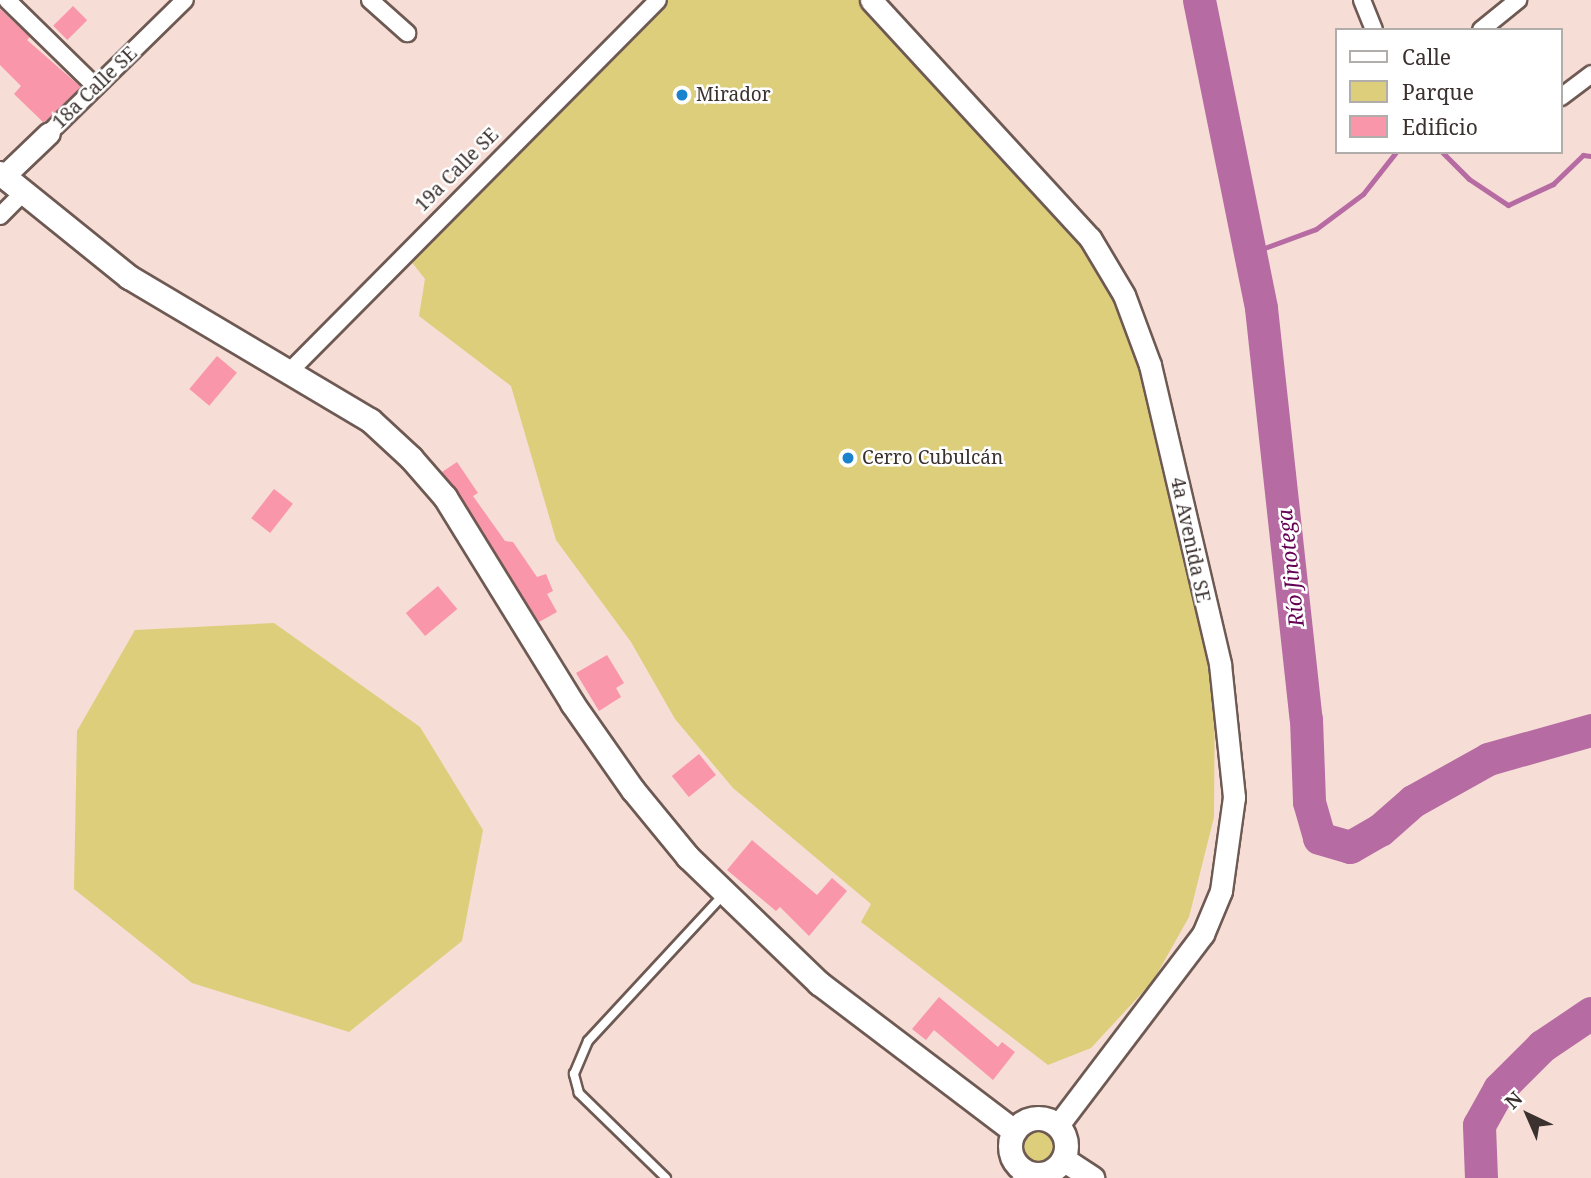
<!DOCTYPE html>
<html>
<head>
<meta charset="utf-8">
<style>
  body { margin:0 }
  #map { position:relative; width:1591px; height:1178px; overflow:hidden; background:#f6ddd6; font-family:"Noto Serif",serif }
  div>[style] { position:absolute }
  .green>* { inset:0; background:#ddce7b }
  .round { border-radius:50% }
  .stream>* { height:5px; margin:-2.5px; padding:0 2.5px; transform-origin:2.5px; border-radius:2.5px; background:#b76ba3 }
  .river>* { height:33px; margin:-16.5px; padding:0 16.5px; transform-origin:16.5px; border-radius:16.5px; background:#b76ba3 }
  .building>* { inset:0; background:#fa96a9; transform-origin:0 0 }
  .roads { filter:drop-shadow(2px 0 #6e5a53) drop-shadow(-2px 0 #6e5a53) drop-shadow(0 2px #6e5a53) drop-shadow(0 -2px #6e5a53) }
  .service>* { height:8px; margin:-4px; padding:0 4px; transform-origin:4px; border-radius:4px; background:#fff }
  .minor>* { height:16px; margin:-8px; padding:0 8px; transform-origin:8px; border-radius:8px; background:#fff }
  .tertiary>* { height:21px; margin:-10.5px; padding:0 10.5px; transform-origin:10.5px; border-radius:10.5px; background:#fff }
  .secondary>* { height:23px; margin:-11.5px; padding:0 11.5px; transform-origin:11.5px; border-radius:11.5px; background:#fff }
  .secondary>.ring { margin:-11.5px; padding:0; box-sizing:content-box; background:none; border:23px solid #fff; border-radius:50% }
  .dots>* { width:19px; height:19px; translate:-50% -50%; box-sizing:border-box; border:4px solid #fff; border-radius:50% }
  span { translate:-50% -50%; white-space:nowrap; text-align:center; line-height:1.15; -webkit-text-stroke:5px #fff; paint-order:stroke }
  .street-label { font-size:19px; color:#3b312e }
  .poi-label { font-size:19px; color:#3b312e }
  .left { translate:0 -50%; text-align:left }
  .water-label { font-size:21px; color:#650154; font-style:italic }
  .legend { position:absolute; left:1335px; top:28px; width:228px; height:126px; box-sizing:border-box; background:#fff; border:2px solid #b1adab; margin:0; padding:9px 12px; list-style:none; font-size:21px; color:#3b312e }
  .legend li { display:flex; align-items:center; gap:14px; height:35px }
  .legend b { width:35px; border:2px solid #b1adab }
  .north { position:absolute; left:1493px; top:1080px; width:70px; height:70px; -webkit-text-stroke:5px #fff; paint-order:stroke; rotate:316deg; font-size:19px; font-weight:700; line-height:28px; text-align:center; color:#3b312e }
  .north::after { content:''; display:block; margin:auto; width:24px; height:32px; background:#3b312e; clip-path:polygon(50% 0,100% 100%,50% 72%,0 100%) }
</style>
</head>
<body>
<div id="map">
  <div class="green">
    <div style="clip-path:polygon(667px 0,867px 0,1088px 240px,1148px 366px,1215px 664px,1214px 817px,1189px 917px,1153px 981px,1091px 1048px,1048px 1065px,861px 922px,871px 904px,733px 788px,675px 719px,631px 642px,556px 540px,511px 386px,419px 316px,425px 279px,407px 256px)"></div>
    <div style="clip-path:polygon(274px 623px,420px 727px,483px 830px,462px 941px,349px 1032px,192px 983px,74px 889px,77px 731px,135px 630px)"></div>
    <div class="round" style="left:1013px;top:1120px;width:50px;height:50px"></div>
  </div>
  <div class="stream">
    <div style="left:1442px;top:152px;width:38px;rotate:45deg"></div>
    <div style="left:1469px;top:179px;width:47px;rotate:33.7deg"></div>
    <div style="left:1508px;top:205px;width:50px;rotate:-25deg"></div>
    <div style="left:1553px;top:184px;width:42px;rotate:-44deg"></div>
    <div style="left:1583px;top:155px;width:8px;rotate:7deg"></div>
    <div style="left:1251px;top:253px;width:69px;rotate:-20.3deg"></div>
    <div style="left:1316px;top:229px;width:59px;rotate:-36.7deg"></div>
    <div style="left:1363px;top:194px;width:53px;rotate:-51.8deg"></div>
  </div>
  <div class="river">
    <div style="left:1199px;top:0;width:314px;rotate:78.6deg"></div>
    <div style="left:1261px;top:308px;width:413px;rotate:83.8deg"></div>
    <div style="left:1306px;top:719px;width:83px;rotate:87.9deg"></div>
    <div style="left:1309px;top:802px;width:37px;rotate:74deg"></div>
    <div style="left:1319px;top:838px;width:32px;rotate:16deg"></div>
    <div style="left:1350px;top:847px;width:34px;rotate:-30deg"></div>
    <div style="left:1380px;top:830px;width:44px;rotate:-41.3deg"></div>
    <div style="left:1413px;top:801px;width:86px;rotate:-29.2deg"></div>
    <div style="left:1488px;top:759px;width:107px;rotate:-15.7deg"></div>
    <div style="left:1481px;top:1178px;width:53px;rotate:-92.2deg"></div>
    <div style="left:1479px;top:1125px;width:41px;rotate:-60.9deg"></div>
    <div style="left:1499px;top:1089px;width:61px;rotate:-45deg"></div>
    <div style="left:1542px;top:1046px;width:59px;rotate:-34deg"></div>
  </div>
  <div class="building">
    <div style="left:73px;top:6px;width:20px;height:28px;rotate:45deg"></div>
    <div style="clip-path:polygon(0 9px,30px 37px,27px 40px,81px 87px,47px 120px,43px 122px,14px 94px,21px 86px,0 65px)"></div>
    <div style="left:217px;top:356px;width:26px;height:43px;rotate:40deg"></div>
    <div style="clip-path:polygon(457px 462px,478px 493px,473px 496px,505px 541px,513px 542px,537px 577px,546px 574px,553px 591px,547px 594px,557px 612px,539px 622px,442px 472px)"></div>
    <div style="left:274px;top:489px;width:24px;height:37px;rotate:38deg"></div>
    <div style="left:438px;top:586px;width:30px;height:42px;rotate:50deg"></div>
    <div style="clip-path:polygon(607px 655px,624px 683px,616px 688px,621px 697px,599px 711px,576px 673px)"></div>
    <div style="left:699px;top:754px;width:27px;height:35px;rotate:51deg"></div>
    <div style="clip-path:polygon(752px 840px,817px 895px,832px 878px,847px 891px,809px 936px,780px 907px,776px 911px,727px 870px)"></div>
    <div style="clip-path:polygon(939px 997px,998px 1047px,1002px 1042px,1015px 1052px,993px 1080px,934px 1030px,926px 1040px,912px 1029px)"></div>
  </div>
  <div class="roads">
    <div class="service">
      <div style="left:666px;top:1178px;width:122px;rotate:-135.7deg"></div>
      <div style="left:579px;top:1093px;width:20px;rotate:-105deg"></div>
      <div style="left:574px;top:1074px;width:36px;rotate:-67deg"></div>
      <div style="left:588px;top:1041px;width:199px;rotate:-47.2deg"></div>
    </div>
    <div class="minor">
      <div style="left:7px;top:0;width:124px;rotate:44.3deg"></div>
      <div style="left:370px;top:0;width:50px;rotate:41.7deg"></div>
      <div style="left:1362px;top:0;width:32px;rotate:68deg"></div>
      <div style="left:1481px;top:30px;width:48px;rotate:-39deg"></div>
      <div style="left:1561px;top:97px;width:38px;rotate:-37deg"></div>
      <div style="left:49px;top:133px;width:190px;rotate:-44.4deg"></div>
      <div style="left:0;top:216px;width:33px;rotate:-45deg"></div>
      <div style="left:288px;top:373px;width:525px;rotate:-45.23deg"></div>
      <div style="left:1021px;top:1178px;width:9px;rotate:-69deg"></div>
    </div>
    <div class="tertiary">
      <div style="left:871px;top:0;width:323px;rotate:47.4deg"></div>
      <div style="left:1090px;top:238px;width:66px;rotate:59.2deg"></div>
      <div style="left:1124px;top:295px;width:75px;rotate:69.6deg"></div>
      <div style="left:1150px;top:365px;width:307px;rotate:76.8deg"></div>
      <div style="left:1220px;top:664px;width:134px;rotate:84deg"></div>
      <div style="left:1234px;top:797px;width:95px;rotate:97.9deg"></div>
      <div style="left:1221px;top:891px;width:47px;rotate:112.7deg"></div>
      <div style="left:1203px;top:934px;width:240px;rotate:127.2deg"></div>
      <div style="left:4px;top:176px;width:62px;rotate:-43.7deg"></div>
    </div>
    <div class="secondary">
      <div style="left:0;top:173px;width:166px;rotate:38.9deg"></div>
      <div style="left:129px;top:277px;width:280px;rotate:30.7deg"></div>
      <div style="left:370px;top:420px;width:56px;rotate:42.8deg"></div>
      <div style="left:411px;top:458px;width:52px;rotate:48.9deg"></div>
      <div style="left:445px;top:497px;width:242px;rotate:58.3deg"></div>
      <div style="left:572px;top:703px;width:106px;rotate:55deg"></div>
      <div style="left:633px;top:790px;width:87px;rotate:50.6deg"></div>
      <div style="left:688px;top:857px;width:182px;rotate:43.9deg"></div>
      <div style="left:819px;top:983px;width:245px;rotate:37.2deg"></div>
      <div class="ring" style="left:1010px;top:1118px;width:33px;height:33px"></div>
      <div style="left:1063px;top:1159px;width:35px;rotate:33deg"></div>
    </div>
  </div>
  <div class="dots">
    <div style="left:682px;top:95px;background:#1b83ce"></div>
    <div style="left:848px;top:458px;background:#1b83ce"></div>
  </div>
  <div class="street-label">
    <span style="left:95px;top:88px;rotate:-44deg">18a Calle SE</span>
    <span style="left:457px;top:170px;rotate:-45deg">19a Calle SE</span>
    <span style="left:1190px;top:540px;rotate:78deg">4a Avenida SE</span>
  </div>
  <div class="poi-label">
    <span class="left" style="left:696px;top:95px">Mirador</span>
    <span class="left" style="left:862px;top:458px">Cerro Cubulcán</span>
  </div>
  <div class="water-label">
    <span style="left:1290px;top:568px;rotate:-96deg">Río Jinotega</span>
  </div>
  <ul class="legend">
  <li><b style="height:9px;background:#fff"></b>Calle</li>
  <li><b style="height:19px;background:#ddce7b"></b>Parque</li>
  <li><b style="height:19px;background:#fa96a9"></b>Edificio</li>
  </ul>
  <div class="north">N</div>
</div>
</body>
</html>
